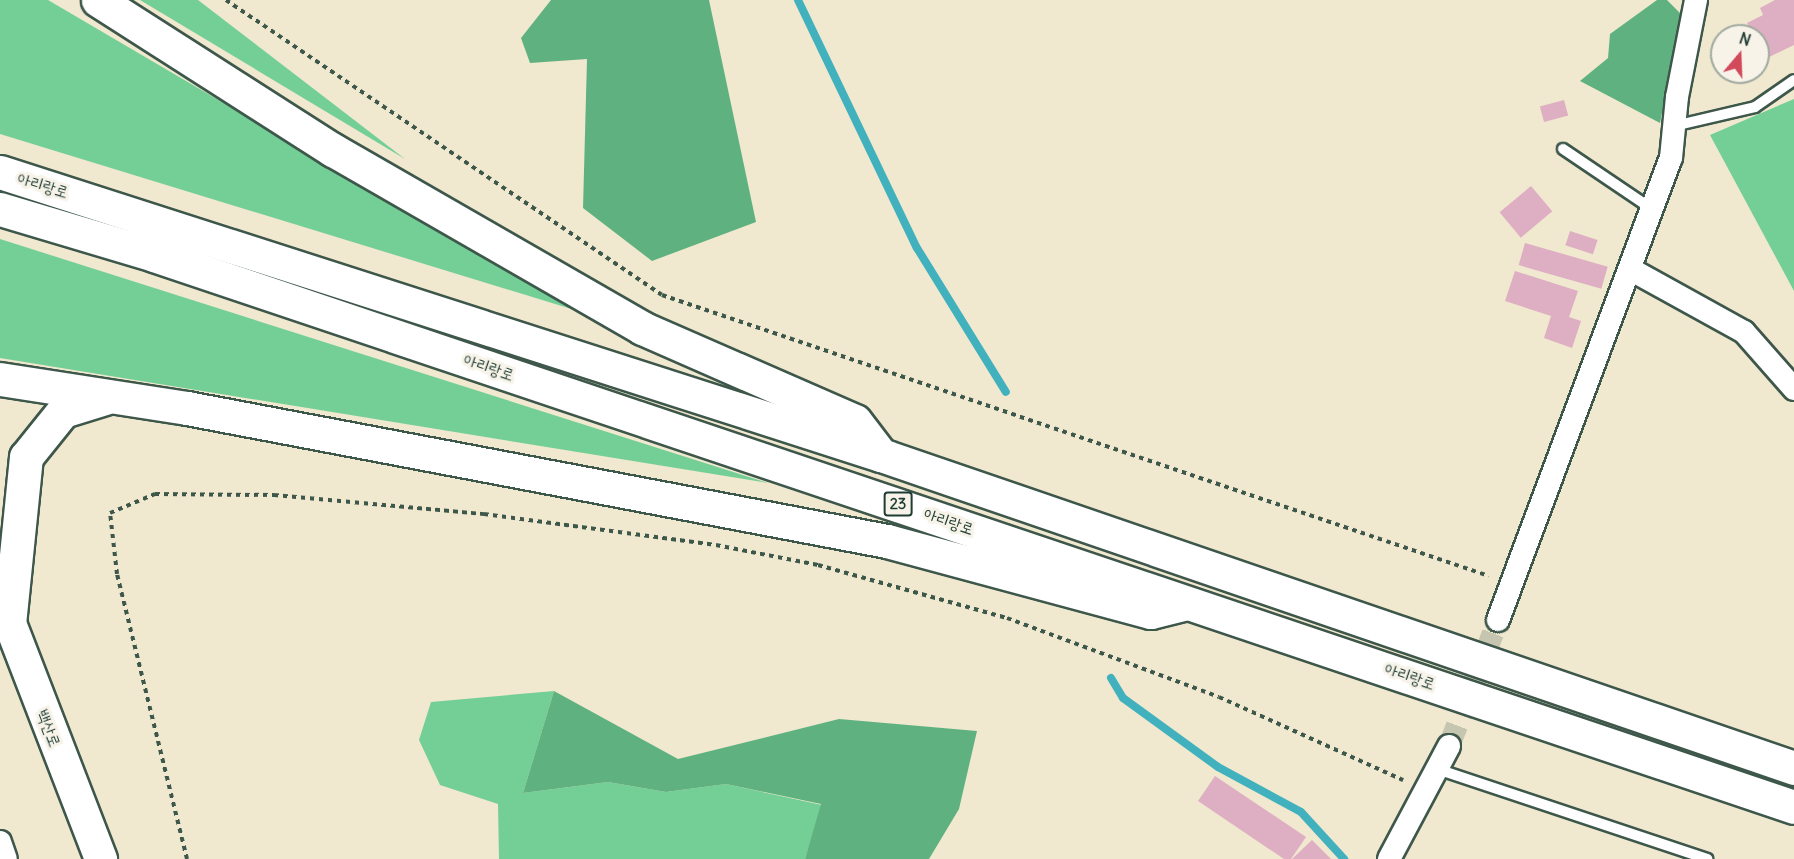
<!DOCTYPE html>
<html>
<head>
<meta charset="utf-8">
<style>
  body { margin:0 }
  #map { position:relative; width:1794px; height:859px; overflow:hidden; background:#f0e8cf; font-family:Delius,"Poor Story",sans-serif }
  div>[style] { position:absolute }
  .green>* { inset:0; background:#74cf96 }
  .forest>* { inset:0; background:#5fb27f }
  .stream>* { height:8px; margin:-4px; padding:0 4px; transform-origin:4px; border-radius:4px; background:#42b1be }
  .building>* { inset:0; background:#deaec3; transform-origin:0 0 }
  .street-tunnel>* { height:22px; margin-top:-11px; transform-origin:0; background:repeating-linear-gradient(90deg,#c6c6b0 0 22px,transparent 0 33px) }
  .path>* { height:4px; margin-top:-2px; transform-origin:0; background:repeating-linear-gradient(90deg,#3e574b 0 4.5px,transparent 0 9px) }
  .roads { filter:drop-shadow(2px 0 #3e574b) drop-shadow(-2px 0 #3e574b) drop-shadow(0 2px #3e574b) drop-shadow(0 -2px #3e574b) }
  .lane>* { height:10px; margin:-5px; padding:0 5px; transform-origin:5px; border-radius:5px; background:#fff }
  .street>* { height:22px; margin:-11px; padding:0 11px; transform-origin:11px; border-radius:11px; background:#fff }
  .secondary>* { height:32px; margin:-16px; padding:0 16px; transform-origin:16px; border-radius:16px; background:#fff }
  .highway>* { height:33px; margin:-16.5px; padding:0 16.5px; transform-origin:16.5px; border-radius:16.5px; background:#fff }
  span { translate:-50% -50%; white-space:nowrap; text-align:center; line-height:1.15; -webkit-text-stroke:6px #f7f3e8; paint-order:stroke }
  .shield-label span { padding:2px 4px; background:#f7f3e8; border:2px solid; border-radius:4px; -webkit-text-stroke-width:0 }
  .shield-label { font-size:15px; color:#1f3d34; font-weight:700 }
  .street-label { font-size:16px; color:#1f3d34 }
  .north { position:absolute; left:1710px; top:24px; width:60px; height:60px; box-sizing:border-box; background:#f7f3e8; border:2px solid #a1aaa0; border-radius:50%; rotate:19deg; font-size:16px; font-weight:700; line-height:24px; text-align:center; color:#1f3d34 }
  .north::after { content:''; display:block; margin:auto; width:21px; height:27px; background:#d1495b; clip-path:polygon(50% 0,100% 100%,50% 72%,0 100%) }
</style>
</head>
<body>
<div id="map">
  <div class="green">
    <div style="clip-path:polygon(0 0,48px 0,578px 311px,0 134px)"></div>
    <div style="clip-path:polygon(140px 0,198px 0,405px 159px)"></div>
    <div style="clip-path:polygon(1794px 99px,1794px 291px,1710px 135px)"></div>
    <div style="clip-path:polygon(0 239px,768px 483px,0 358px)"></div>
    <div style="clip-path:polygon(554px 691px,523px 793px,608px 782px,666px 792px,726px 784px,822px 805px,805px 859px,499px 859px,498px 804px,440px 785px,419px 740px,431px 702px)"></div>
  </div>
  <div class="forest">
    <div style="clip-path:polygon(551px 0,709px 0,756px 222px,652px 261px,583px 208px,587px 59px,530px 63px,521px 38px)"></div>
    <div style="clip-path:polygon(1657px 0,1667px 0,1682px 15px,1660px 123px,1580px 81px,1608px 58px,1610px 34px)"></div>
    <div style="clip-path:polygon(554px 691px,678px 759px,839px 719px,977px 731px,959px 809px,929px 859px,805px 859px,821px 804px,726px 784px,666px 792px,608px 782px,523px 793px)"></div>
  </div>
  <div class="stream">
    <div style="left:798px;top:0;width:275px;rotate:64.4deg"></div>
    <div style="left:917px;top:248px;width:169px;rotate:58.3deg"></div>
    <div style="left:1111px;top:678px;width:23px;rotate:59deg"></div>
    <div style="left:1123px;top:698px;width:117px;rotate:36deg"></div>
    <div style="left:1218px;top:767px;width:94px;rotate:28.5deg"></div>
    <div style="left:1301px;top:812px;width:64px;rotate:47.5deg"></div>
  </div>
  <div class="building">
    <div style="clip-path:polygon(1775px 0,1794px 0,1794px 45px,1765px 59px,1758px 36px,1753px 36px,1747px 23px,1763px 15px,1760px 8px)"></div>
    <div style="left:1564px;top:100px;width:16px;height:25px;rotate:75deg"></div>
    <div style="left:1531px;top:186px;width:33px;height:41px;rotate:50deg"></div>
    <div style="left:1570px;top:231px;width:29px;height:15px;rotate:18deg"></div>
    <div style="left:1525px;top:243px;width:86px;height:23px;rotate:16deg"></div>
    <div style="clip-path:polygon(1515px 271px,1578px 291px,1569px 317px,1581px 321px,1572px 348px,1544px 338px,1551px 316px,1505px 301px)"></div>
    <div style="clip-path:polygon(1215px 776px,1306px 837px,1291px 859px,1284px 859px,1198px 801px)"></div>
    <div style="clip-path:polygon(1312px 840px,1331px 859px,1292px 859px)"></div>
  </div>
  <div class="street-tunnel">
    <div style="left:1449px;top:746px;width:135px;rotate:-68.7deg"></div>
  </div>
  <div class="path">
    <div style="left:226px;top:0;width:526px;rotate:34.08deg"></div>
    <div style="left:662px;top:295px;width:873px;rotate:18.77deg"></div>
    <div style="left:187px;top:859px;width:293px;rotate:-103.8deg"></div>
    <div style="left:117px;top:574px;width:61px;rotate:-96.5deg"></div>
    <div style="left:110px;top:513px;width:49px;rotate:-22.9deg"></div>
    <div style="left:155px;top:494px;width:119px;rotate:0.5deg"></div>
    <div style="left:274px;top:495px;width:211px;rotate:5.2deg"></div>
    <div style="left:484px;top:514px;width:234px;rotate:7.6deg"></div>
    <div style="left:716px;top:545px;width:104px;rotate:11.1deg"></div>
    <div style="left:818px;top:565px;width:196px;rotate:15.7deg"></div>
    <div style="left:1007px;top:618px;width:226px;rotate:20.4deg"></div>
    <div style="left:1219px;top:697px;width:202px;rotate:24.3deg"></div>
  </div>
  <div class="roads">
    <div class="lane">
      <div style="left:1674px;top:126px;width:83px;rotate:-13.2deg"></div>
      <div style="left:1755px;top:107px;width:47px;rotate:-34.7deg"></div>
      <div style="left:1563px;top:149px;width:107px;rotate:34deg"></div>
      <div style="left:1437px;top:769px;width:285px;rotate:18.4deg"></div>
    </div>
    <div class="street">
      <div style="left:1630px;top:269px;width:130px;rotate:28.9deg"></div>
      <div style="left:1744px;top:332px;width:76px;rotate:48.7deg"></div>
      <div style="left:1498px;top:620px;width:493px;rotate:-69.5deg"></div>
      <div style="left:1671px;top:158px;width:61px;rotate:-84.4deg"></div>
      <div style="left:1677px;top:97px;width:99px;rotate:-78.9deg"></div>
      <div style="left:0;top:842px;width:18px;rotate:71deg"></div>
      <div style="left:1389px;top:859px;width:128px;rotate:-62deg"></div>
    </div>
    <div class="secondary">
      <div style="left:1px;top:600px;width:278px;rotate:68.9deg"></div>
    </div>
    <div class="highway">
      <div style="left:98px;top:0;width:279px;rotate:32.6deg"></div>
      <div style="left:333px;top:150px;width:357px;rotate:29.9deg"></div>
      <div style="left:642px;top:328px;width:232px;rotate:23.6deg"></div>
      <div style="left:855px;top:421px;width:43px;rotate:52.6deg"></div>
      <div style="left:0;top:172px;width:925px;rotate:17.81deg"></div>
      <div style="left:881px;top:455px;width:965px;rotate:18.92deg"></div>
      <div style="left:0;top:209px;width:161px;rotate:16.6deg"></div>
      <div style="left:154px;top:255px;width:1730px;rotate:18.6deg"></div>
      <div style="left:0;top:379px;width:189px;rotate:8.8deg"></div>
      <div style="left:187px;top:408px;width:713px;rotate:10.76deg"></div>
      <div style="left:887px;top:541px;width:273px;rotate:15.1deg"></div>
      <div style="left:1151px;top:612px;width:32px;rotate:-14deg"></div>
      <div style="left:9px;top:624px;width:168px;rotate:-84.2deg"></div>
      <div style="left:26px;top:457px;width:59px;rotate:-51.2deg"></div>
      <div style="left:63px;top:411px;width:44px;rotate:-17.2deg"></div>
    </div>
  </div>
  <div class="shield-label">
    <span style="left:898px;top:504px">23</span>
  </div>
  <div class="street-label">
    <span style="left:43px;top:185px;rotate:17deg">아리랑로</span>
    <span style="left:489px;top:367px;rotate:19deg">아리랑로</span>
    <span style="left:949px;top:521px;rotate:19deg">아리랑로</span>
    <span style="left:1410px;top:676px;rotate:19deg">아리랑로</span>
    <span style="left:49px;top:728px;rotate:69deg">백산로</span>
  </div>
  <div class="north">N</div>
</div>
</body>
</html>
